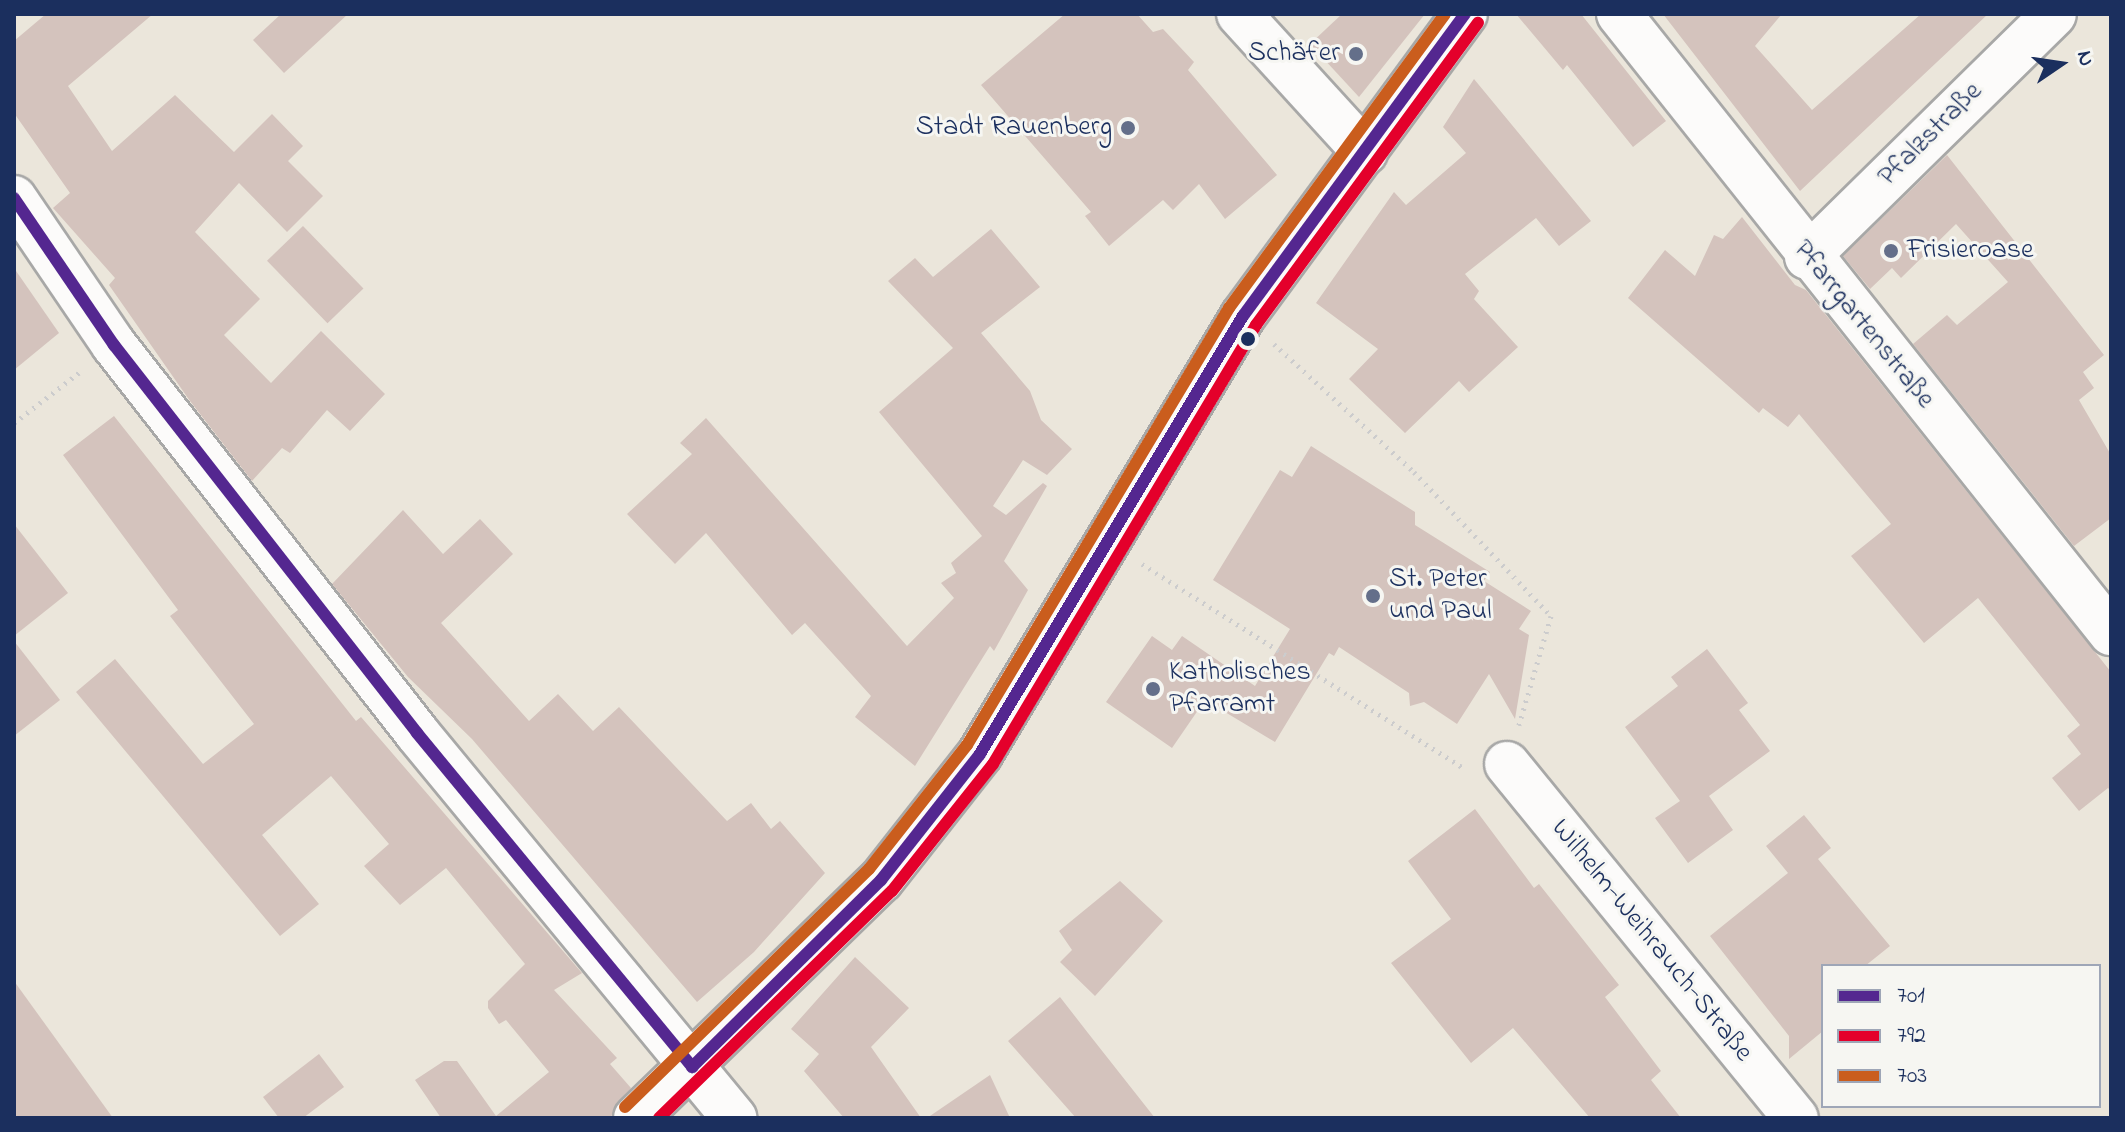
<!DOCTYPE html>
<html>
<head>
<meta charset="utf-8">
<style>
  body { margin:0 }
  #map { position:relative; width:2125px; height:1132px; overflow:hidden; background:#ebe6db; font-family:"Indie Flower",sans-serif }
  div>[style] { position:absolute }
  .building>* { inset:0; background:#d4c3bd; transform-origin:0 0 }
  .path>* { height:5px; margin-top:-2.5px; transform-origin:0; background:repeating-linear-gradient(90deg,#cccccd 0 2px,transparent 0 8px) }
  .roads { filter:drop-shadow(2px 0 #a8a8a7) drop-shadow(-2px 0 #a8a8a7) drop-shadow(0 2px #a8a8a7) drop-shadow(0 -2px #a8a8a7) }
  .street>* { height:44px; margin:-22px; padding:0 22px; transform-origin:22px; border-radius:22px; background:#fcfbfa }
  .bus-1>* { height:12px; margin:-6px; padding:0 6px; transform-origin:6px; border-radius:6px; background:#542790 }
  .bus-2>* { height:12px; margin:-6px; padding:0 6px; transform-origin:6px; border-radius:6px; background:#e4002b }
  .bus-3>* { height:12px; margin:-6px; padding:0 6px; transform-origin:6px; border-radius:6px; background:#ca5d1d }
  .dots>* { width:22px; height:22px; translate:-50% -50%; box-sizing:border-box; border:4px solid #f6f6f2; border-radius:50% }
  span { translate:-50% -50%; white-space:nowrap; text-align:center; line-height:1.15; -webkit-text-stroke:6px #f6f6f2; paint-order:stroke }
  .poi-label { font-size:28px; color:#1b2f5e }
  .right { translate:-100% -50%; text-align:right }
  .left { translate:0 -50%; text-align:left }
  .street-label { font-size:28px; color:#1b2f5e }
  .frame { position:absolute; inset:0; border:16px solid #1b2f5e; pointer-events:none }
  .legend { position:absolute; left:1821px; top:964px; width:280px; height:144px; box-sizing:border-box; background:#f6f6f2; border:2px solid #9ea6b7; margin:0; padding:10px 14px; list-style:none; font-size:24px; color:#1b2f5e }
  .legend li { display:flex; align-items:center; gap:16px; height:40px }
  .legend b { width:40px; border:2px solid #9ea6b7 }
  .north { position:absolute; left:2021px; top:24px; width:80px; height:80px; -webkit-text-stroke:6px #f6f6f2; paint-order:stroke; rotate:77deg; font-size:22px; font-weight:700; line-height:32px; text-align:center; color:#1b2f5e }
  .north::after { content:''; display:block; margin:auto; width:28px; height:36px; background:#1b2f5e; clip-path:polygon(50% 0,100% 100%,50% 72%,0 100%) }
</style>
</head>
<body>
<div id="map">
  <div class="building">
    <div style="clip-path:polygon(46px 14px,153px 14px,68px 86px,112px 151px,175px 95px,234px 152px,272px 114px,303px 146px,288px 161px,323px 196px,287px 232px,239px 183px,195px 232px,260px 299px,224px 335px,271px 383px,321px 331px,385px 394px,350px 431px,327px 410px,290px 453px,282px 448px,252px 481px,190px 401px,109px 285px,115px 278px,53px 208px,70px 193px,14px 113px,14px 41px)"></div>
    <div style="clip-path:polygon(281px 14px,348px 14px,284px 73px,253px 40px)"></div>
    <div style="clip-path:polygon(1065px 14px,1137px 14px,1153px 32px,1163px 29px,1194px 62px,1188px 70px,1277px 175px,1225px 219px,1199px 184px,1173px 210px,1163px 200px,1109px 246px,1085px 216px,1091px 212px,981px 85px)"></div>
    <div style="clip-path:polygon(1342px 14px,1425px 14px,1359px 97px,1310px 44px)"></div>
    <div style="clip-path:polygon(1516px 14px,1581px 14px,1666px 121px,1633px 147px,1567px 65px,1563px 70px)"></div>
    <div style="clip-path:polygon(1663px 14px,1782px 14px,1755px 46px,1812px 110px,1921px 14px,1988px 14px,1800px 191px)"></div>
    <div style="clip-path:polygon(1474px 79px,1591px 221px,1559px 246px,1536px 218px,1465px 274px,1479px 291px,1474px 299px,1518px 347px,1469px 392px,1459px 381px,1405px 433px,1349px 379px,1378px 349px,1316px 303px,1394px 192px,1406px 205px,1466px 153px,1443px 127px)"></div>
    <div style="clip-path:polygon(1947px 155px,2104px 355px,2083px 372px,2094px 388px,2079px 400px,2111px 455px,2111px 518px,2074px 546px,1913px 344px,1947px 315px,1957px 325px,2008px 282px,1956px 224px,1901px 278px,1892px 268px,1870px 289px,1843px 256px)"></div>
    <div style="clip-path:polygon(1742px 217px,1795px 285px,1806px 290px,2111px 672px,2111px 791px,2108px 788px,2079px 811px,2052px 778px,2081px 754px,2067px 736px,2080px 725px,1978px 598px,1924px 643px,1851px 556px,1891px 524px,1799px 414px,1788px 427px,1763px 408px,1759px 413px,1628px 298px,1665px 250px,1695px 276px,1714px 235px,1723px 239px)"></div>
    <div style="left:303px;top:226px;width:87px;height:50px;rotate:46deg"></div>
    <div style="clip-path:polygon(991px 229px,1040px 287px,981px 333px,1030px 391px,1041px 420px,1072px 449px,1047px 475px,1023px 460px,993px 506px,1006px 515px,1043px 483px,1047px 486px,1004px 561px,1028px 590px,994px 651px,990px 646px,915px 766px,855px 717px,871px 696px,805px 623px,792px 635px,706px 533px,675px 564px,627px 514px,692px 454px,680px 443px,706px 418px,907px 646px,954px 598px,941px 583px,956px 573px,951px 563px,982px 536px,879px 412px,953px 348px,888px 281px,915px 258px,933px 277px)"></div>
    <div style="clip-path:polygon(14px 268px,59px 333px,14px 370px)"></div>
    <div style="clip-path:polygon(114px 416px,356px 721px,361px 717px,582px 973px,554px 990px,617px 1058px,610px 1064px,631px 1088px,610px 1118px,441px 1118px,415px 1080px,444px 1061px,457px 1061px,496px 1116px,549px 1072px,506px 1020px,499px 1024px,488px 1008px,488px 1001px,525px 964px,446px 868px,400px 905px,364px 866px,389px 844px,331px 776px,262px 835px,319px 904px,280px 936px,76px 692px,115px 659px,203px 764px,254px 724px,170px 616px,178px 610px,63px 455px)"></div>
    <div style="clip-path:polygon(1311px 446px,1415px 512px,1415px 525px,1490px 572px,1484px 581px,1531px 611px,1519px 629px,1529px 635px,1515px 719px,1489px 674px,1457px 724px,1424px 702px,1410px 706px,1409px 693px,1339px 647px,1334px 656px,1329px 653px,1275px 742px,1205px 700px,1172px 748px,1106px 702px,1152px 636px,1172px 650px,1182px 636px,1255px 686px,1290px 629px,1213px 580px,1280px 470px,1292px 477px)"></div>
    <div style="clip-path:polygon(403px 510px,443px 554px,480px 519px,513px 554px,441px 623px,529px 721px,558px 694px,593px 731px,619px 707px,727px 821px,751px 803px,771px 829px,780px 821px,825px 873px,754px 952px,697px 1002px,472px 739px,408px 677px,332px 584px)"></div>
    <div style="clip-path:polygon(14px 524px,68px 593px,14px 636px)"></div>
    <div style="clip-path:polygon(14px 641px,60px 700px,14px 736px)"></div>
    <div style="clip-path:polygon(1707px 649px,1748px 703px,1739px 710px,1770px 751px,1709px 796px,1733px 830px,1688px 863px,1655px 818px,1680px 801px,1625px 727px,1678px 686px,1671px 677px)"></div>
    <div style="clip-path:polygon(1475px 809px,1534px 888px,1539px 884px,1619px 985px,1605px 997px,1661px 1071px,1651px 1080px,1681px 1118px,1590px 1118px,1513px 1028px,1471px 1063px,1391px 963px,1451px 919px,1408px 861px)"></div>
    <div style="clip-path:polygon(1804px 815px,1831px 848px,1818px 859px,1890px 946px,1865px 966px,1823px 966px,1823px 1031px,1789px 1059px,1789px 1036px,1710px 936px,1788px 873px,1766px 846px)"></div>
    <div style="clip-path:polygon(1120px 881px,1163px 921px,1095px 996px,1060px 962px,1072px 950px,1059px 931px)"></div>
    <div style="clip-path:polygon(855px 957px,909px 1008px,871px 1047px,921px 1118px,844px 1118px,804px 1071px,819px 1054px,791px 1029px)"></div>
    <div style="clip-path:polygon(14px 981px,113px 1118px,14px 1118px)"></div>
    <div style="clip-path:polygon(1060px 997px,1088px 1033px,1155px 1118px,1076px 1118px,1008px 1041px)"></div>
    <div style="clip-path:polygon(319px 1054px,344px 1087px,303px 1118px,279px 1118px,263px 1097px)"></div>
    <div style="clip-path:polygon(990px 1075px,1010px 1118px,927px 1118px)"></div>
  </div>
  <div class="path">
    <div style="left:1274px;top:344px;width:190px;rotate:42.4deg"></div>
    <div style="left:1414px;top:472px;width:199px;rotate:46.4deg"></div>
    <div style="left:1551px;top:616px;width:114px;rotate:106.4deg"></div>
    <div style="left:14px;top:423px;width:85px;rotate:-37.8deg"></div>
    <div style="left:1142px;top:564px;width:381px;rotate:32.4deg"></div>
  </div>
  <div class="roads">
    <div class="street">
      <div style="left:1239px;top:14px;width:187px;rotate:47.6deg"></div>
      <div style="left:1619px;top:14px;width:791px;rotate:51.52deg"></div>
      <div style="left:14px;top:198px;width:178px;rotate:55.8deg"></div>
      <div style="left:114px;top:345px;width:492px;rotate:52deg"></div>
      <div style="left:417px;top:733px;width:499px;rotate:50.5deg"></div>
      <div style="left:1807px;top:257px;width:346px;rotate:-44.5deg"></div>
      <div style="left:1507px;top:764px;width:457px;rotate:50.8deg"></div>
      <div style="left:636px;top:1118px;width:342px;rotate:-44.2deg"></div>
      <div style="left:881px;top:880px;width:160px;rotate:-51.8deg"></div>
      <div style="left:980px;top:754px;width:511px;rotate:-59.02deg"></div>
      <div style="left:1243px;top:316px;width:375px;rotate:-53.7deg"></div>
    </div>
  </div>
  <div class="bus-1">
    <div style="left:14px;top:198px;width:178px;rotate:55.8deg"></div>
    <div style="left:114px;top:345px;width:492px;rotate:52deg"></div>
    <div style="left:417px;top:733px;width:433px;rotate:50.5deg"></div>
    <div style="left:692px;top:1067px;width:266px;rotate:-44.7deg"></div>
    <div style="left:881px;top:880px;width:160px;rotate:-51.8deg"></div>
    <div style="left:980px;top:754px;width:511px;rotate:-59.02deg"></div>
    <div style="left:1243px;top:316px;width:375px;rotate:-53.7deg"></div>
  </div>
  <div class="bus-2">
    <div style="left:659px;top:1118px;width:325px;rotate:-44.3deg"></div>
    <div style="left:892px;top:891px;width:162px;rotate:-51.5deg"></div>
    <div style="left:993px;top:764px;width:512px;rotate:-59.07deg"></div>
    <div style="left:1256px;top:325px;width:375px;rotate:-53.7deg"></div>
  </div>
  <div class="bus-3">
    <div style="left:625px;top:1107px;width:341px;rotate:-44.3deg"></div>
    <div style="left:869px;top:869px;width:158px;rotate:-51.7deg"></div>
    <div style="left:967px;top:745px;width:510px;rotate:-59.06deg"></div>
    <div style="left:1229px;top:308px;width:365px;rotate:-53.7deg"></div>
  </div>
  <div class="dots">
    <div style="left:1356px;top:54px;background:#646f8a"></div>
    <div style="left:1128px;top:128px;background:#646f8a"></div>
    <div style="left:1891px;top:251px;background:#646f8a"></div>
    <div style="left:1248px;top:339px;background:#1b2f5e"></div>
    <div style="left:1373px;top:596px;background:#646f8a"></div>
    <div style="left:1153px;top:689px;background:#646f8a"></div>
  </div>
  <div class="poi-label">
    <span class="right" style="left:1340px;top:54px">Schäfer</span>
    <span class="right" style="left:1112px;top:128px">Stadt Rauenberg</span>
    <span class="left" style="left:1907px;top:251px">Frisieroase</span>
    <span class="left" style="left:1389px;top:596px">St. Peter<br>und Paul</span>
    <span class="left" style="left:1169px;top:689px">Katholisches<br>Pfarramt</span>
  </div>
  <div class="street-label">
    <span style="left:1931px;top:135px;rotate:-45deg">Pfalzstraße</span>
    <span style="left:1863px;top:325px;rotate:51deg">Pfarrgartenstraße</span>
    <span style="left:1651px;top:941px;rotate:51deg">Wilhelm-Weihrauch-Straße</span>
  </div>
  <div class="frame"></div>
  <ul class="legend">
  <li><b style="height:10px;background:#542790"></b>701</li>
  <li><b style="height:10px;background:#e4002b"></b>792</li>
  <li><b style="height:10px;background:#ca5d1d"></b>703</li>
  </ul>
  <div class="north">N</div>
</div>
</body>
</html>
